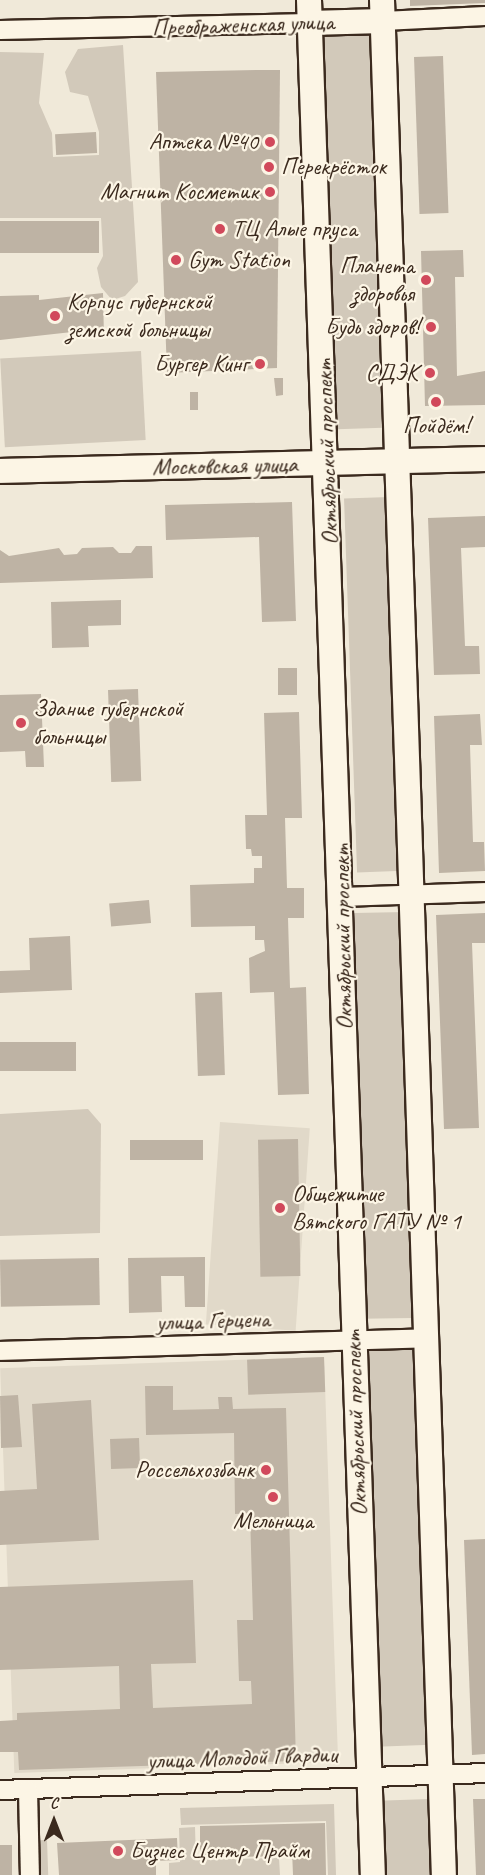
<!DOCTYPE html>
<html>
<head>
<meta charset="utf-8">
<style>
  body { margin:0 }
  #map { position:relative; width:485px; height:1875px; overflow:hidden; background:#f0e9d9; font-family:Caveat,sans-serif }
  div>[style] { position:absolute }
  .built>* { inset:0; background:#e1d9c9; transform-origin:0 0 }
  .green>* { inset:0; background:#d2c9ba; transform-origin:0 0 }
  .building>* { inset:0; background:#beb3a4; transform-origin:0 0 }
  .roads { filter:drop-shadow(2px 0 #3b2a1e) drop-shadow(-2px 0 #3b2a1e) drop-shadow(0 2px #3b2a1e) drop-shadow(0 -2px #3b2a1e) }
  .minor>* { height:18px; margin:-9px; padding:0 9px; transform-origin:9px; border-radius:9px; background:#fcf5e5 }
  .major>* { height:24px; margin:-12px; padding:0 12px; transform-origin:12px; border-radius:12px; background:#fcf5e5 }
  .dots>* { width:16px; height:16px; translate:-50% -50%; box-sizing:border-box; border:3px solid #fcf5e5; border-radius:50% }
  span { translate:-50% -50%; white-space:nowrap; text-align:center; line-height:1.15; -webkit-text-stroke:4.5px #fcf5e5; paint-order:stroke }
  .street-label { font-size:24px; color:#3b2a1e }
  .poi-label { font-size:24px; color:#3b2a1e }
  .right { translate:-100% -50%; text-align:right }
  .left { translate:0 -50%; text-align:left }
  .north { position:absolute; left:24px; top:1791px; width:60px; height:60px; -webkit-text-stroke:4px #fcf5e5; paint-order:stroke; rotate:0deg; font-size:16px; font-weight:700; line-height:24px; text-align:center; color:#3b2a1e }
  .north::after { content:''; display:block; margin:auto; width:21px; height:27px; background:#3b2a1e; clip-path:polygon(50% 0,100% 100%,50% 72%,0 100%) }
</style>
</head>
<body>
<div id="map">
  <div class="built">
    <div style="left:220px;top:1122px;width:90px;height:203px;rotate:4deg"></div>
    <div style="left:324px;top:1357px;width:405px;height:324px;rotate:88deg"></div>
  </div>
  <div class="green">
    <div style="left:369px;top:33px;width:395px;height:46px;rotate:88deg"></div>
    <div style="clip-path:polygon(123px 45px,138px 282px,125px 296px,112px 300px,101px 287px,97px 268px,103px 256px,101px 218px,0 218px,0 52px,44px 53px,39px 103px,52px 133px,53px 157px,99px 155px,99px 132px,88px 96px,70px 92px,65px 72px,78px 49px)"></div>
    <div style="left:141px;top:351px;width:89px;height:141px;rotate:87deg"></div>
    <div style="left:390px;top:497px;width:374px;height:46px;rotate:88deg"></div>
    <div style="left:406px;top:912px;width:406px;height:52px;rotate:89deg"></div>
    <div style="clip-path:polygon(88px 1109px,101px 1124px,100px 1233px,0 1236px,0 1114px)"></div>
    <div style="left:417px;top:1349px;width:396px;height:54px;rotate:88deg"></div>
    <div style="left:430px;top:1799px;width:76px;height:52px;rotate:88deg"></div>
    <div style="clip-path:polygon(334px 1804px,336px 1875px,328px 1875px,326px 1821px,181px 1825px,180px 1808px)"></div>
    <div style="clip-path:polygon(195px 1827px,196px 1860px,279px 1858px,280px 1875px,169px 1875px,169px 1863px,180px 1862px,179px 1828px)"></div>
    <div style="left:47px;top:1840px;width:35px;height:10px;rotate:88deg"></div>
  </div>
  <div class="building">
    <div style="clip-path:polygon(410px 0,485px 0,485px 3px,410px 6px)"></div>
    <div style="left:443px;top:56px;width:157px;height:29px;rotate:88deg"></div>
    <div style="clip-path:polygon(260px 70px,280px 70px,277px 368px,167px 373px,156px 72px)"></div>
    <div style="left:96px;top:132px;width:21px;height:41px;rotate:87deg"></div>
    <div style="left:99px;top:221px;width:32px;height:99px;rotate:90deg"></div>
    <div style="clip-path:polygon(463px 250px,464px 277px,455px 277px,457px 376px,485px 371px,485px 405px,425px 406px,421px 251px)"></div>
    <div style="clip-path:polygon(103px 293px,104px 338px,72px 338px,72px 332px,0 340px,0 296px,39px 295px,39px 300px)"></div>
    <div style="clip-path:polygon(274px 378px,283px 378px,283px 395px,276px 396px)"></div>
    <div style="left:190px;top:392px;width:8px;height:18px"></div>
    <div style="clip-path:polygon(292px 502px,296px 621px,262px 622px,259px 537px,166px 540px,165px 505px)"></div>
    <div style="clip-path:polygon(485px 516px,485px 547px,461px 548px,465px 646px,479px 646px,480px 674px,434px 675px,428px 518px)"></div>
    <div style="clip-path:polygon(136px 546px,152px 546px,153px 578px,0 583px,0 550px,9px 556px,59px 548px,64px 555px,77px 554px,82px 548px,113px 547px,119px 553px,131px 553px)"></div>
    <div style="clip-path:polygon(121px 600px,121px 625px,88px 626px,89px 647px,52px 648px,51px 602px)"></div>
    <div style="left:278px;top:668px;width:19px;height:27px"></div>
    <div style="left:138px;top:689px;width:92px;height:30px;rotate:88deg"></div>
    <div style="clip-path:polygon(41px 694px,44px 767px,26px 767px,25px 751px,0 752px,0 695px)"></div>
    <div style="clip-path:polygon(299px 712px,302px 818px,285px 818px,287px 888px,304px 888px,304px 918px,288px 918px,290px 988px,306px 987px,309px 1094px,278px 1095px,274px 992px,250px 993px,249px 958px,265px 951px,264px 940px,255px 940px,255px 926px,191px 927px,190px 885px,254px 883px,254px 868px,262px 868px,262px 856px,252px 856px,251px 849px,246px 849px,245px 815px,267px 815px,264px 713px)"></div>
    <div style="clip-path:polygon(480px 714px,482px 745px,470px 745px,473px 842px,484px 842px,485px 871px,439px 873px,434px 716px)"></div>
    <div style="left:149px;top:900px;width:23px;height:40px;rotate:85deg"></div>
    <div style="clip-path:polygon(485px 913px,485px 943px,472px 943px,479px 1128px,444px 1129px,436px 915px)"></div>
    <div style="clip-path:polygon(70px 936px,72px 990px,0 993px,0 971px,30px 970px,29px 938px)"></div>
    <div style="left:222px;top:992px;width:83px;height:27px;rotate:88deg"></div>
    <div style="left:76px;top:1042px;width:29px;height:76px;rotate:90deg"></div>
    <div style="left:298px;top:1139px;width:137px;height:40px;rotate:89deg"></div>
    <div style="left:203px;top:1140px;width:20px;height:73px;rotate:90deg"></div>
    <div style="clip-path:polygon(205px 1257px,205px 1307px,185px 1307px,184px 1276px,161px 1276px,162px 1312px,129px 1313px,128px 1258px)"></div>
    <div style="left:99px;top:1258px;width:47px;height:99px;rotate:89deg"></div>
    <div style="left:324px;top:1357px;width:35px;height:77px;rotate:88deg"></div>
    <div style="clip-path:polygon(145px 1386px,173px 1386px,173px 1410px,219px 1409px,218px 1397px,232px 1397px,233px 1409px,286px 1408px,296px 1761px,19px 1770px,18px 1752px,0 1752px,0 1721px,17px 1720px,17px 1713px,120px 1709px,119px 1666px,0 1670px,0 1587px,193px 1580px,196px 1663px,151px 1664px,153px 1708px,252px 1704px,251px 1681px,239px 1681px,237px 1620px,253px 1620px,250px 1513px,235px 1514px,234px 1433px,146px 1435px)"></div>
    <div style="clip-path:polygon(18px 1395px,22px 1447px,1px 1448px,0 1396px)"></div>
    <div style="clip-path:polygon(91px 1400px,99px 1540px,0 1545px,0 1491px,37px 1489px,32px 1404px)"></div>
    <div style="left:139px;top:1438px;width:30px;height:29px;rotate:88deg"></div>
    <div style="clip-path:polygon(485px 1539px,485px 1754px,472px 1755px,464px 1540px)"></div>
    <div style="clip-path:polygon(473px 1799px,485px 1799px,485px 1875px,476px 1875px)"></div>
    <div style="clip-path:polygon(325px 1823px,326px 1875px,293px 1875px,292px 1850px,281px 1850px,281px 1856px,200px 1858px,200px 1826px)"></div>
    <div style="clip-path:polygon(177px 1838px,178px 1860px,156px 1861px,156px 1875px,59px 1875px,57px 1843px)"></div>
    <div style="left:0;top:1845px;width:12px;height:30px"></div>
  </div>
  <div class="roads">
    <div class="minor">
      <div style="left:383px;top:21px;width:102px;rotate:-2.8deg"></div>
      <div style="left:0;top:30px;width:309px;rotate:-1.3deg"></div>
      <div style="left:343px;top:897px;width:142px;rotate:-2deg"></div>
      <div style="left:0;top:1351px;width:427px;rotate:-1.7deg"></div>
      <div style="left:0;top:1790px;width:485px;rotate:-2deg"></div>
      <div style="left:28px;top:1790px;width:85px;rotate:88.7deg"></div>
    </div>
    <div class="major">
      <div style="left:309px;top:0;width:1876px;rotate:88.05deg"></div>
      <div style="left:382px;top:0;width:1876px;rotate:88.11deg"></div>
      <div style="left:309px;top:23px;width:74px;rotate:-1.5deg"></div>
      <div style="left:0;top:471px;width:485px;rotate:-1.4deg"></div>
    </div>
  </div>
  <div class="dots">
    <div style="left:270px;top:142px;background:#d1495b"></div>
    <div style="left:269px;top:167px;background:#d1495b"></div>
    <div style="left:270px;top:192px;background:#d1495b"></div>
    <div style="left:220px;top:229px;background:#d1495b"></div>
    <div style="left:176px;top:260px;background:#d1495b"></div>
    <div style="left:426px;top:280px;background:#d1495b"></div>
    <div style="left:55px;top:316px;background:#d1495b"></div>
    <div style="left:431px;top:327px;background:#d1495b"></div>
    <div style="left:260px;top:364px;background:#d1495b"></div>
    <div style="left:430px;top:373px;background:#d1495b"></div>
    <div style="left:436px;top:402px;background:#d1495b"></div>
    <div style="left:21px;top:723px;background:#d1495b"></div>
    <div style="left:280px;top:1208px;background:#d1495b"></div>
    <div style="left:266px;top:1470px;background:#d1495b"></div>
    <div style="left:273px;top:1497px;background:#d1495b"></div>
    <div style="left:118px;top:1851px;background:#d1495b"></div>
  </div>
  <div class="street-label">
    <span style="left:243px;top:25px;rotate:-2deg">Преображенская улица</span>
    <span style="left:327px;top:452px;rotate:-92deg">Октябрьский проспект</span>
    <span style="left:225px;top:466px;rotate:-1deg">Московская улица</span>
    <span style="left:343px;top:937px;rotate:-91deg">Октябрьский проспект</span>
    <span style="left:213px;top:1321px;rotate:-2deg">улица Герцена</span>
    <span style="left:356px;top:1423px;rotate:-92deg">Октябрьский проспект</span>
    <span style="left:242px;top:1758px;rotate:-2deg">улица Молодой Гвардии</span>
  </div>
  <div class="poi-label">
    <span class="right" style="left:258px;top:142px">Аптека №40</span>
    <span class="left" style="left:281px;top:167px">Перекрёсток</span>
    <span class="right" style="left:258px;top:192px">Магнит Косметик</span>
    <span class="left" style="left:232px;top:229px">ТЦ Алые пруса</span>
    <span class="left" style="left:188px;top:260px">Gym Station</span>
    <span class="right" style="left:414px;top:280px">Планета<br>здоровья</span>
    <span class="left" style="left:67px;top:316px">Корпус губернской<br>земской больницы</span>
    <span class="right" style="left:419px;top:327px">Будь здоров!</span>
    <span class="right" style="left:248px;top:364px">Бургер Кинг</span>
    <span class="right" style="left:418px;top:373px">СДЭК</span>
    <span style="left:436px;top:426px">Пойдём!</span>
    <span class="left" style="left:33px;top:723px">Здание губернской<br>больницы</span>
    <span class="left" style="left:292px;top:1208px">Общежитие<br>Вятского ГАТУ № 1</span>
    <span class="right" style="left:254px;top:1470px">Россельхозбанк</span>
    <span style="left:273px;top:1521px">Мельница</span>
    <span class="left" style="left:130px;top:1851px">Бизнес Центр Прайм</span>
  </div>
  <div class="north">С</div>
</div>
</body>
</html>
